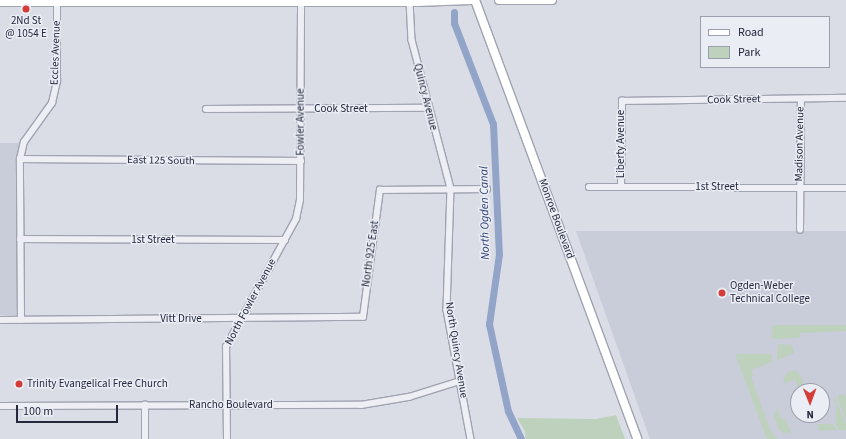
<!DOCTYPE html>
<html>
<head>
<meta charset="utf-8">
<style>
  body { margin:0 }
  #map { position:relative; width:846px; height:439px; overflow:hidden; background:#dbdde6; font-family:"Source Sans 3",sans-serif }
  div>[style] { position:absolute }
  .built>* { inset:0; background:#c9ccd9 }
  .green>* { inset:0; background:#bdd1bc }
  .canal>* { height:7px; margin:-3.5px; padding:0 3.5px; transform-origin:3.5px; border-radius:3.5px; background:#93a4c9 }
  .roads { filter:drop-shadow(1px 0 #a0a3b0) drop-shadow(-1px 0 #a0a3b0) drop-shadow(0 1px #a0a3b0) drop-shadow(0 -1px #a0a3b0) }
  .street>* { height:5.5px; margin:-2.75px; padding:0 2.75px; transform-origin:2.75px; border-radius:2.75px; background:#eeeff5 }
  .secondary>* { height:8px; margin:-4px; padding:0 4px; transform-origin:4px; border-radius:4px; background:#fff }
  .dots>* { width:11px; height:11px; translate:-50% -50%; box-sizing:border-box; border:2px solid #eaedf4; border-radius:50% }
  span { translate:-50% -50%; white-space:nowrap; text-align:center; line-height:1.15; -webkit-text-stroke:3px #eaedf4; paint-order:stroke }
  .poi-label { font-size:11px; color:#24293d }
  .left { translate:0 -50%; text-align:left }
  .street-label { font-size:11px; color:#24293d }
  .water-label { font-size:12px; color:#2d3f73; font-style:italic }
  .legend { position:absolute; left:700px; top:16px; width:130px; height:52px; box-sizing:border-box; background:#eaedf4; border:1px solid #9b9fab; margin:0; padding:5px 7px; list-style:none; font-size:12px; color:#24293d }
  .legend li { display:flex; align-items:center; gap:8px; height:20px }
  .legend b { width:20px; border:1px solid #9b9fab }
  .north { position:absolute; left:790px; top:383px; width:40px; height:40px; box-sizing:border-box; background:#eaedf4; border:1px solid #9b9fab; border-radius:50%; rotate:179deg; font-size:11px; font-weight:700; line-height:16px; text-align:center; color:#24293d }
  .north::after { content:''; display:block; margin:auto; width:14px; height:18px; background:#d43c37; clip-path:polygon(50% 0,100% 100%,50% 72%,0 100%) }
  .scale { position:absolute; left:16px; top:405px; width:102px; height:18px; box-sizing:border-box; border:2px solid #24293d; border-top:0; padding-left:5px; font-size:12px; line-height:14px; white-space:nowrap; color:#24293d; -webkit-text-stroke:3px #eaedf4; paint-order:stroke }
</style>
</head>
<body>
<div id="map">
  <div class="built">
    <div style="clip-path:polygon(0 143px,21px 143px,16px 159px,18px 315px,0 315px)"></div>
    <div style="clip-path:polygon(evenodd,576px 231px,846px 231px,846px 439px,650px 439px,576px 231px,798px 391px,822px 391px,822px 415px,798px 415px,798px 391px)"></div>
  </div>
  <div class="green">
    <div style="clip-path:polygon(772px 325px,846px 325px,846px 331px,800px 333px,799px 338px,772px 339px)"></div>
    <div style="clip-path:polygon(778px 344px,792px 345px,794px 353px,777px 360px)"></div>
    <div style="clip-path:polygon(735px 354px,772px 354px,772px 362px,751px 370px,753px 375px,751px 377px,770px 430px,777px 439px,767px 439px)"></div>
    <div style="clip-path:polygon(795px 370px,800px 375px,807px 391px,800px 391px,795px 379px,785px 383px,783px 379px,788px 372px)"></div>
    <div style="clip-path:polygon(840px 394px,846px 396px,846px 419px,837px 397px)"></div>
    <div style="clip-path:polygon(835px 398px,846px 424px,846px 430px,839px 430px,836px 424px,836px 404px,833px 399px)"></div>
    <div style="clip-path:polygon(777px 408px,781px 419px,785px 419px,791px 433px,784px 433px,779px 429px,774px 416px)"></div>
    <div style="clip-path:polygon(616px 415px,625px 439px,526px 439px,525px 431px,517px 418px,596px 419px)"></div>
    <div style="clip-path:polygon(817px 424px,833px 424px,836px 430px,820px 431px)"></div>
  </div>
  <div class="canal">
    <div style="left:454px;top:12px;width:11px;rotate:90deg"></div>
    <div style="left:454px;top:23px;width:108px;rotate:68.9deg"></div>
    <div style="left:493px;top:124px;width:130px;rotate:87.4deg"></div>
    <div style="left:499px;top:254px;width:71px;rotate:98.1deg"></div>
    <div style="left:489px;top:324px;width:89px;rotate:77.7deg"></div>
    <div style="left:508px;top:411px;width:31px;rotate:65deg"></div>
  </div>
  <div class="roads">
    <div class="street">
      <div style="left:410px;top:2px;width:38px;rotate:87deg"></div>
      <div style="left:412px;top:40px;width:154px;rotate:75.3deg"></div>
      <div style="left:451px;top:189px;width:121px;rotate:91.9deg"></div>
      <div style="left:447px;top:310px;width:131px;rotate:79.5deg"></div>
      <div style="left:206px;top:109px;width:222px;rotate:-0.3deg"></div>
      <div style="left:20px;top:159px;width:281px;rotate:0.4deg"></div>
      <div style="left:589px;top:187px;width:257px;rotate:0.2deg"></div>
      <div style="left:621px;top:187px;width:86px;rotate:-89.3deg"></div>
      <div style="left:622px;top:101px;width:224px;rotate:-0.8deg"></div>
      <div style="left:800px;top:230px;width:130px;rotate:-89.6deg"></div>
      <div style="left:20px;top:239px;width:265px;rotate:0.2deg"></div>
      <div style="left:0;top:320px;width:363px;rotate:-0.5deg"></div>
      <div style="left:363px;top:317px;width:128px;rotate:-82.4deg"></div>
      <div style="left:380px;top:190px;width:107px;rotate:-0.5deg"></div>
      <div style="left:21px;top:320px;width:161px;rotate:-90.4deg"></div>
      <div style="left:20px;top:159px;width:17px;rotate:-77deg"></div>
      <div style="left:24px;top:142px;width:48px;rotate:-54.3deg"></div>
      <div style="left:52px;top:103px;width:23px;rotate:-77deg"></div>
      <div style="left:57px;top:81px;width:79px;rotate:-90deg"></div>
      <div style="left:0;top:406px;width:361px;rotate:-0.2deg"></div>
      <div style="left:361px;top:405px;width:49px;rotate:-9.5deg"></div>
      <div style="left:409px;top:397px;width:53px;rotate:-17.4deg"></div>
      <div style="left:145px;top:439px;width:34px;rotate:-90deg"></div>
      <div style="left:227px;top:439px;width:92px;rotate:-90.6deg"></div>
      <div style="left:226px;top:347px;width:146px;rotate:-61.3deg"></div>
      <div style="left:296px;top:219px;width:19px;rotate:-78deg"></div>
      <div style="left:300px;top:200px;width:199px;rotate:-89.7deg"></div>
    </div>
    <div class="secondary">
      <div style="left:475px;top:0;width:468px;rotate:69.7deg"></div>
      <div style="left:499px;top:0;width:53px"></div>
      <div style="left:0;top:2px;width:417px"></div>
      <div style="left:417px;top:2px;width:54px;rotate:-2.1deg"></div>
    </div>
  </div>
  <div class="dots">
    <div style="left:26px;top:9px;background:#d43c37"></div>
    <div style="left:722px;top:293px;background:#d43c37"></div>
    <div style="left:19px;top:384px;background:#d43c37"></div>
  </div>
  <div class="poi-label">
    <span style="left:26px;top:28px">2Nd St<br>@ 1054 E</span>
    <span class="left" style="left:730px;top:293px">Ogden-Weber<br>Technical College</span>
    <span class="left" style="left:27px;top:384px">Trinity Evangelical Free Church</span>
  </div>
  <div class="street-label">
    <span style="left:56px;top:53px;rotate:-88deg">Eccles Avenue</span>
    <span style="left:425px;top:97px;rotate:76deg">Quincy Avenue</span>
    <span style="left:734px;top:100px;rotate:-1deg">Cook Street</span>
    <span style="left:341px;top:109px">Cook Street</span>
    <span style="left:301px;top:122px;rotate:-90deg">Fowler Avenue</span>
    <span style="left:621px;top:144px;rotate:-90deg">Liberty Avenue</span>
    <span style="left:800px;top:144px;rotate:-89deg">Madison Avenue</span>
    <span style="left:161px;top:161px;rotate:1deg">East 125 South</span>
    <span style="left:717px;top:187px">1st Street</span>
    <span style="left:556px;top:219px;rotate:70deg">Monroe Boulevard</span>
    <span style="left:153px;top:240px">1st Street</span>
    <span style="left:371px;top:254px;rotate:-82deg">North 925 East</span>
    <span style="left:251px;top:302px;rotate:-62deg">North Fowler Avenue</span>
    <span style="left:181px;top:319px">Vitt Drive</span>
    <span style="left:456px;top:350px;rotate:81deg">North Quincy Avenue</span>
    <span style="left:231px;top:405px">Rancho Boulevard</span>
  </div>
  <div class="water-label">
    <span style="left:485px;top:213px;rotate:-91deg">North Ogden Canal</span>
  </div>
  <ul class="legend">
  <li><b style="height:5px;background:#fff"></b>Road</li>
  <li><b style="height:11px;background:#bdd1bc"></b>Park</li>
  </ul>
  <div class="north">N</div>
  <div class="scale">100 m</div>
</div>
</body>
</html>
